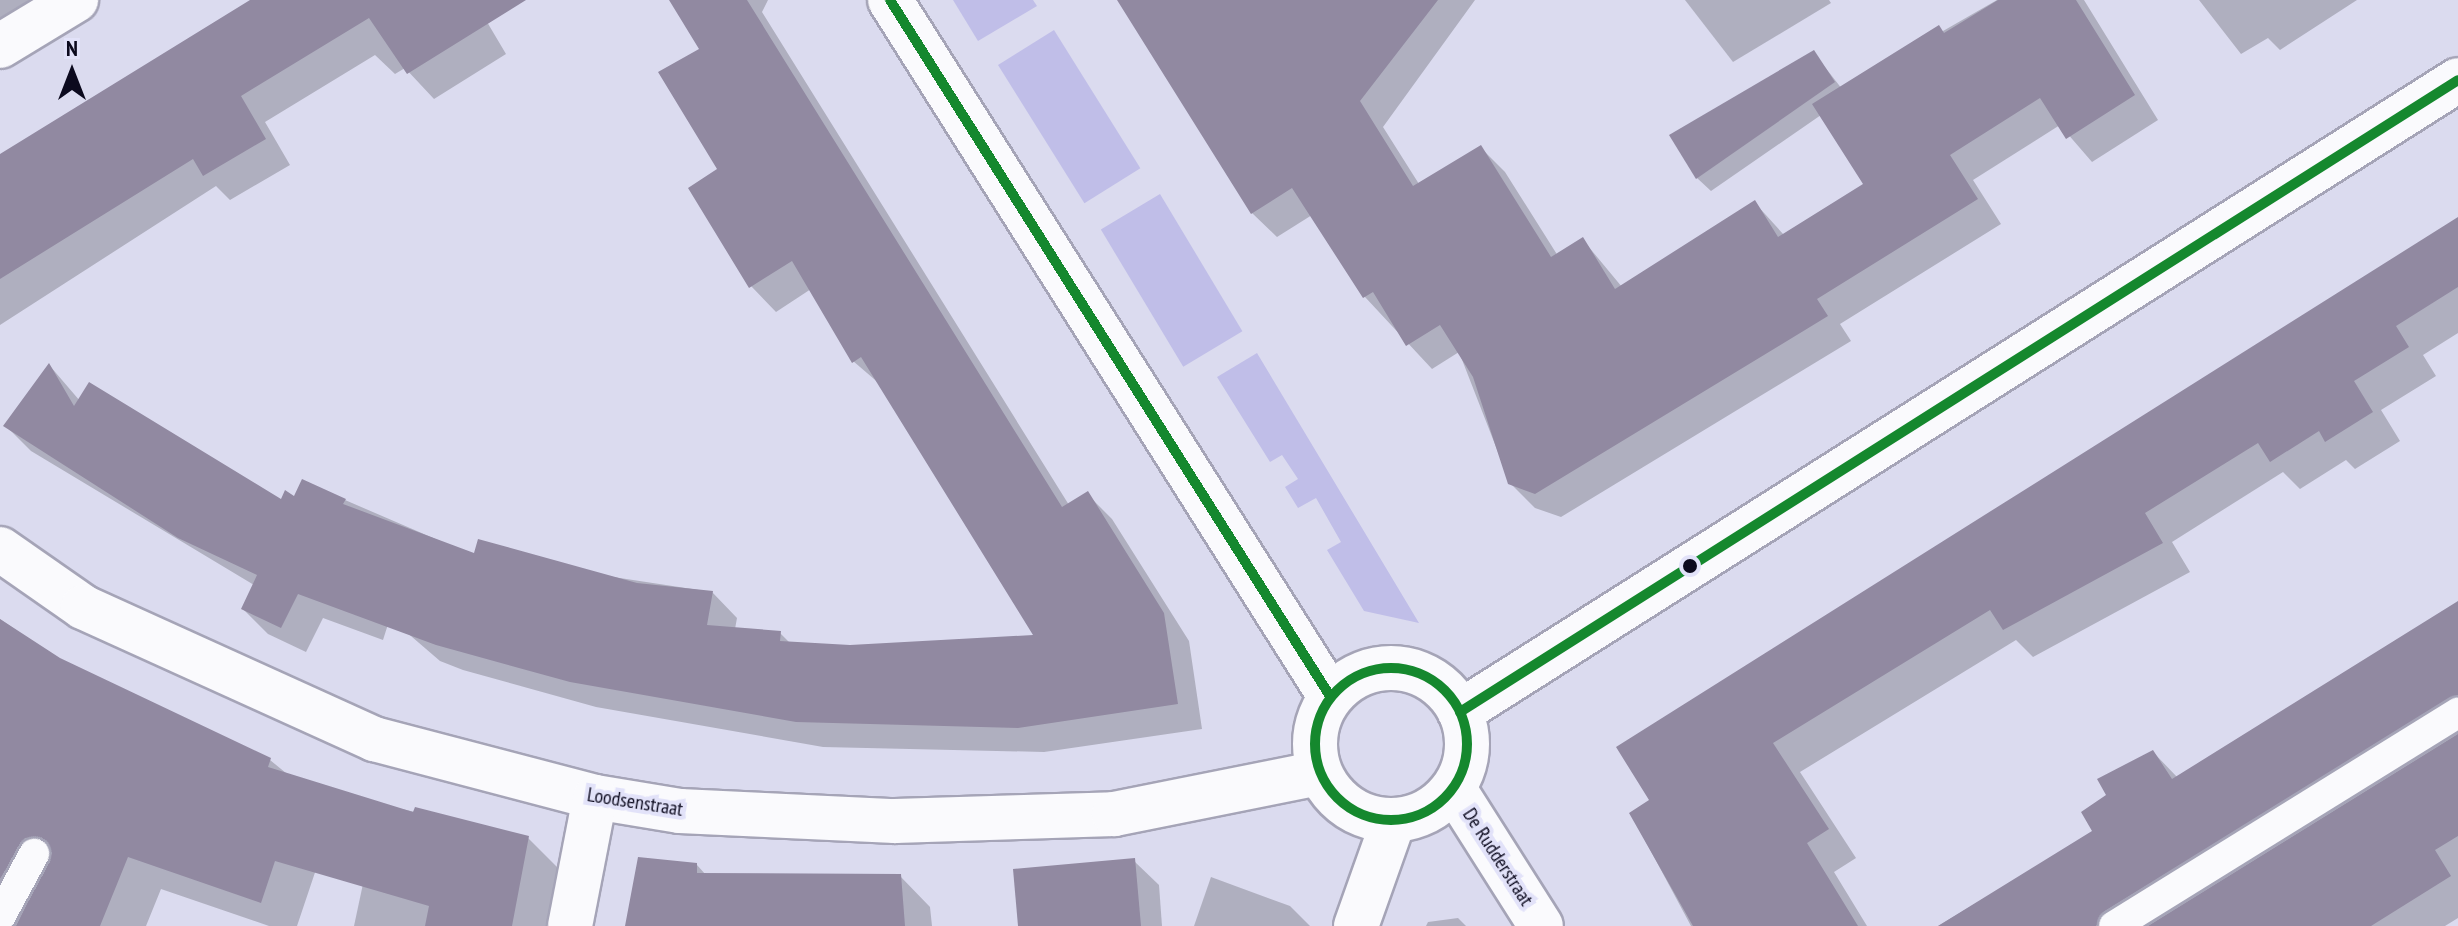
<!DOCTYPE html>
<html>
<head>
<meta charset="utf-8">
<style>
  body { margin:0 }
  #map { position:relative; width:2458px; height:926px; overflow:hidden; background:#dbdbef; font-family:"PT Sans Narrow",sans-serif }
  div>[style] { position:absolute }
  .green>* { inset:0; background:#c0bee8; transform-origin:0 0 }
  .shadow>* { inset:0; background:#0003 }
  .building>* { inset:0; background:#9189a1 }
  .roads { filter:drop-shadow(2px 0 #a5a4b7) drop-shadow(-2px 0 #a5a4b7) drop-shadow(0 2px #a5a4b7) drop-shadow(0 -2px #a5a4b7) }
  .service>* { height:30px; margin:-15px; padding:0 15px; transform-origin:15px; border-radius:15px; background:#fafafd }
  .minor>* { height:44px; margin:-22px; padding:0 22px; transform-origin:22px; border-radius:22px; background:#fafafd }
  .minor>.ring { margin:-22px; padding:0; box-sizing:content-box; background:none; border:44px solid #fafafd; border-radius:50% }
  .bus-1>* { height:10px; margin:-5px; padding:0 5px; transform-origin:5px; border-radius:5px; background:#15882e }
  .bus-1>.ring { margin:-5px; padding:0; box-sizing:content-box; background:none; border:10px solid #15882e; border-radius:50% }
  .dots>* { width:22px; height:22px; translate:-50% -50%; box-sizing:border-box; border:4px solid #e2e2f9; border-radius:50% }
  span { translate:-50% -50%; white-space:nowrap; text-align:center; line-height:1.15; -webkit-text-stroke:8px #e2e2f9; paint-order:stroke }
  .street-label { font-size:20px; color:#0c0a1e }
  .north { position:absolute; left:32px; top:32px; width:80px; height:80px; -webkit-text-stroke:6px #e2e2f9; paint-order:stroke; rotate:0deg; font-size:22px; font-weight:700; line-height:32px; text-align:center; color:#0c0a1e }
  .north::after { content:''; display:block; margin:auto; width:28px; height:36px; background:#0c0a1e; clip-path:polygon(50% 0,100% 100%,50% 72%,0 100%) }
</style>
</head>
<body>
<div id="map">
  <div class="green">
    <div style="clip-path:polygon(953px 0,1033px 0,1037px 6px,978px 41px)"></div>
    <div style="left:1054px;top:30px;width:163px;height:66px;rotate:58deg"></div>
    <div style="left:1160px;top:194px;width:160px;height:69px;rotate:59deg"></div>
    <div style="clip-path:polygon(1257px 353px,1419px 623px,1364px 611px,1327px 550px,1341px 542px,1316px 498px,1298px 508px,1285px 487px,1298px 479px,1282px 455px,1270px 462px,1217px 377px)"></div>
  </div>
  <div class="shadow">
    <div style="clip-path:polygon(0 0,34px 0,0 21px)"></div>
    <div style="clip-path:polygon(256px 0,474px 0,506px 54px,434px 99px,405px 68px,395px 74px,375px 55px,265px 122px,290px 165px,230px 200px,216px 186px,0 325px,0 156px)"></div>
    <div style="clip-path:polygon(671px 0,768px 0,762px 12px,1069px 505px,1087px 494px,1112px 519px,1189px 641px,1202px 729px,1044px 752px,823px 747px,596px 707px,463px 670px,440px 661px,390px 618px,383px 640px,323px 618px,306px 652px,268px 634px,243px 609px,254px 585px,31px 451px,6px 426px,50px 366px,80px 401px,282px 501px,345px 500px,475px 556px,712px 592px,737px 618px,735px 629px,780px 633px,791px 644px,850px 647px,1036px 637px,881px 385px,853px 361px,811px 289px,776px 312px,751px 286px,720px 170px,702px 50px)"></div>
    <div style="clip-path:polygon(1124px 0,1475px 0,1383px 127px,1419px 184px,1481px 148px,1505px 172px,1558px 256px,1583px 240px,1622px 287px,1755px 203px,1784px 235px,1865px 185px,1821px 115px,1711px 191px,1697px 178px,1814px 53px,1842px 89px,1997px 0,2084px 0,2158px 120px,2092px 162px,2060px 125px,1973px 180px,2001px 224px,1840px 324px,1851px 341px,1561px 517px,1535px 508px,1510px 483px,1459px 352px,1432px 369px,1365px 297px,1312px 215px,1277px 237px,1252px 213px)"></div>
    <div style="clip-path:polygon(1685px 0,1829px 0,1831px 3px,1733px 62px)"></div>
    <div style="clip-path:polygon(2199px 0,2357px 0,2280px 50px,2268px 38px,2241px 54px)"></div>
    <div style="clip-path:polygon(2458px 220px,2458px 333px,2423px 355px,2436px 376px,2381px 410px,2400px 441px,2355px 469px,2346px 460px,2300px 489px,2283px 472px,2172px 542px,2190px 572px,2033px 657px,2016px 640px,1800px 772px,1856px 858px,1834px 872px,1867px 926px,1691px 926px,1631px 814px)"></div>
    <div style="clip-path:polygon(2458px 603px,2458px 918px,2445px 926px,1938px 926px,2095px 832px,2109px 796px,2153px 752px,2178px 778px)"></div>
    <div style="clip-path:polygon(0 619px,59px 660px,270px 760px,335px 813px,297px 926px,269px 926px,161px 889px,146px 926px,0 926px)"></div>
    <div style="clip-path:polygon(380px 804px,528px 838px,560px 870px,549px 926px,354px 926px)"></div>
    <div style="clip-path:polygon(1134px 861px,1159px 885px,1162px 926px,1020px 926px)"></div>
    <div style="clip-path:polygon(697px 865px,706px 875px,900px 876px,930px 907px,932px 926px,627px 926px)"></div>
    <div style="clip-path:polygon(1211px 877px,1290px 906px,1310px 926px,1194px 926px)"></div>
    <div style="clip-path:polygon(1458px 918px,1466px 926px,1426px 926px,1428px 922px)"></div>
  </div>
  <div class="building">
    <div style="clip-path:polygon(250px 0,526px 0,407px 74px,369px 18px,241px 96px,266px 139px,203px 176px,193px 159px,0 279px,0 154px)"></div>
    <div style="clip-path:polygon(669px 0,747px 0,1062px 507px,1088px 491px,1164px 613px,1178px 704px,1018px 728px,796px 722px,570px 682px,436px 645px,298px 594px,281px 628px,241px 609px,257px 575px,178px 538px,3px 426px,49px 363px,74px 406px,89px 382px,281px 499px,285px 490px,294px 496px,302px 479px,346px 499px,343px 504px,474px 553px,478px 539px,637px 583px,713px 591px,707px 625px,781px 631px,780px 641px,850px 645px,1033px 635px,861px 357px,852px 363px,792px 261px,749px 288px,688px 188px,717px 169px,658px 72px,699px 49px)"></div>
    <div style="clip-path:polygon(1117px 0,1438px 0,1360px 101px,1413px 186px,1481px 145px,1551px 257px,1583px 237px,1615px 289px,1755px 200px,1778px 237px,1863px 184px,1812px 104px,1939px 25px,1944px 33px,1998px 0,2076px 0,2135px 95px,2066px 139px,2040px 98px,1950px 155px,1978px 199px,1817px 299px,1828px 316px,1535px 494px,1508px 484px,1473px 377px,1440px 325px,1406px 346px,1373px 292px,1363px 298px,1292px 188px,1251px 214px)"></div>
    <div style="clip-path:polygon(1814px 50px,1835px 82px,1696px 179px,1669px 135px)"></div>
    <div style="clip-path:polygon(2458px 217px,2458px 287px,2396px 326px,2409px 347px,2354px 381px,2373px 412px,2325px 442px,2319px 431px,2270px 462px,2258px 443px,2145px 513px,2163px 543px,2003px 630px,1990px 610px,1773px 743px,1829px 829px,1807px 843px,1858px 926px,1693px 926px,1629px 813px,1649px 800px,1616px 747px)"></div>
    <div style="clip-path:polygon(2458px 601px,2458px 695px,2105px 911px,2096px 926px,1938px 926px,2092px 831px,2081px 812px,2106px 795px,2097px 779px,2153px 750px,2172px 779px)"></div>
    <div style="clip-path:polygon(0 619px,60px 658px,271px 758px,268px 767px,413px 812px,415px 807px,529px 836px,512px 926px,425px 926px,429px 906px,275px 861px,261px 903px,128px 857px,100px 926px,16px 926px,52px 853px,42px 838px,25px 838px,0 879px)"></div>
    <div style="clip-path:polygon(2458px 734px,2458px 836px,2435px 850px,2451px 876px,2371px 926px,2148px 926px)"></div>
    <div style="clip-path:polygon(638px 857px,697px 863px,697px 873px,901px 874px,905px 926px,625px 926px)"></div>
    <div style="clip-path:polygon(1135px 858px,1141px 926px,1018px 926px,1013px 869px)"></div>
  </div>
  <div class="roads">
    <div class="service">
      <div style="left:0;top:917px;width:72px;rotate:-61.6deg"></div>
      <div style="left:2114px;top:926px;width:405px;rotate:-31.8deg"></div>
    </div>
    <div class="minor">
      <div style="left:890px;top:0;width:823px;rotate:57.7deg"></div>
      <div style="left:0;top:46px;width:89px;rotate:-31.2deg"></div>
      <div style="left:0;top:549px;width:101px;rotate:34.9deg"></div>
      <div style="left:83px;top:607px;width:320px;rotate:24.4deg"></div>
      <div style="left:374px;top:739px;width:228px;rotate:14.7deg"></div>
      <div style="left:595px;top:797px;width:86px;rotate:9.4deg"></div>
      <div style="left:680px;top:811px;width:215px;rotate:2.7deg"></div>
      <div style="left:895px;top:821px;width:219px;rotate:-1.8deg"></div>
      <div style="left:1114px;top:814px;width:209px;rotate:-11.3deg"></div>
      <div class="ring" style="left:1315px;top:668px;width:108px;height:108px"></div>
      <div style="left:1460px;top:712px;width:1181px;rotate:-32.34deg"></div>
      <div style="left:1454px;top:789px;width:162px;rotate:57.6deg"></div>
      <div style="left:570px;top:926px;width:131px;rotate:-79deg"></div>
      <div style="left:1356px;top:926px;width:110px;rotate:-70.4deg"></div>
    </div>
  </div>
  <div class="bus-1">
    <div style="left:890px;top:0;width:823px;rotate:57.7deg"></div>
    <div class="ring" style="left:1315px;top:668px;width:142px;height:142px"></div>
    <div style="left:1460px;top:712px;width:1181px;rotate:-32.34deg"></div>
  </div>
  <div class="dots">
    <div style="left:1690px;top:566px;background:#0c0a1e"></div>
  </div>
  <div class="street-label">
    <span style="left:635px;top:802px;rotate:9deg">Loodsenstraat</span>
    <span style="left:1498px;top:857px;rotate:57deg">De Rudderstraat</span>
  </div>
  <div class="north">N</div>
</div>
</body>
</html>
